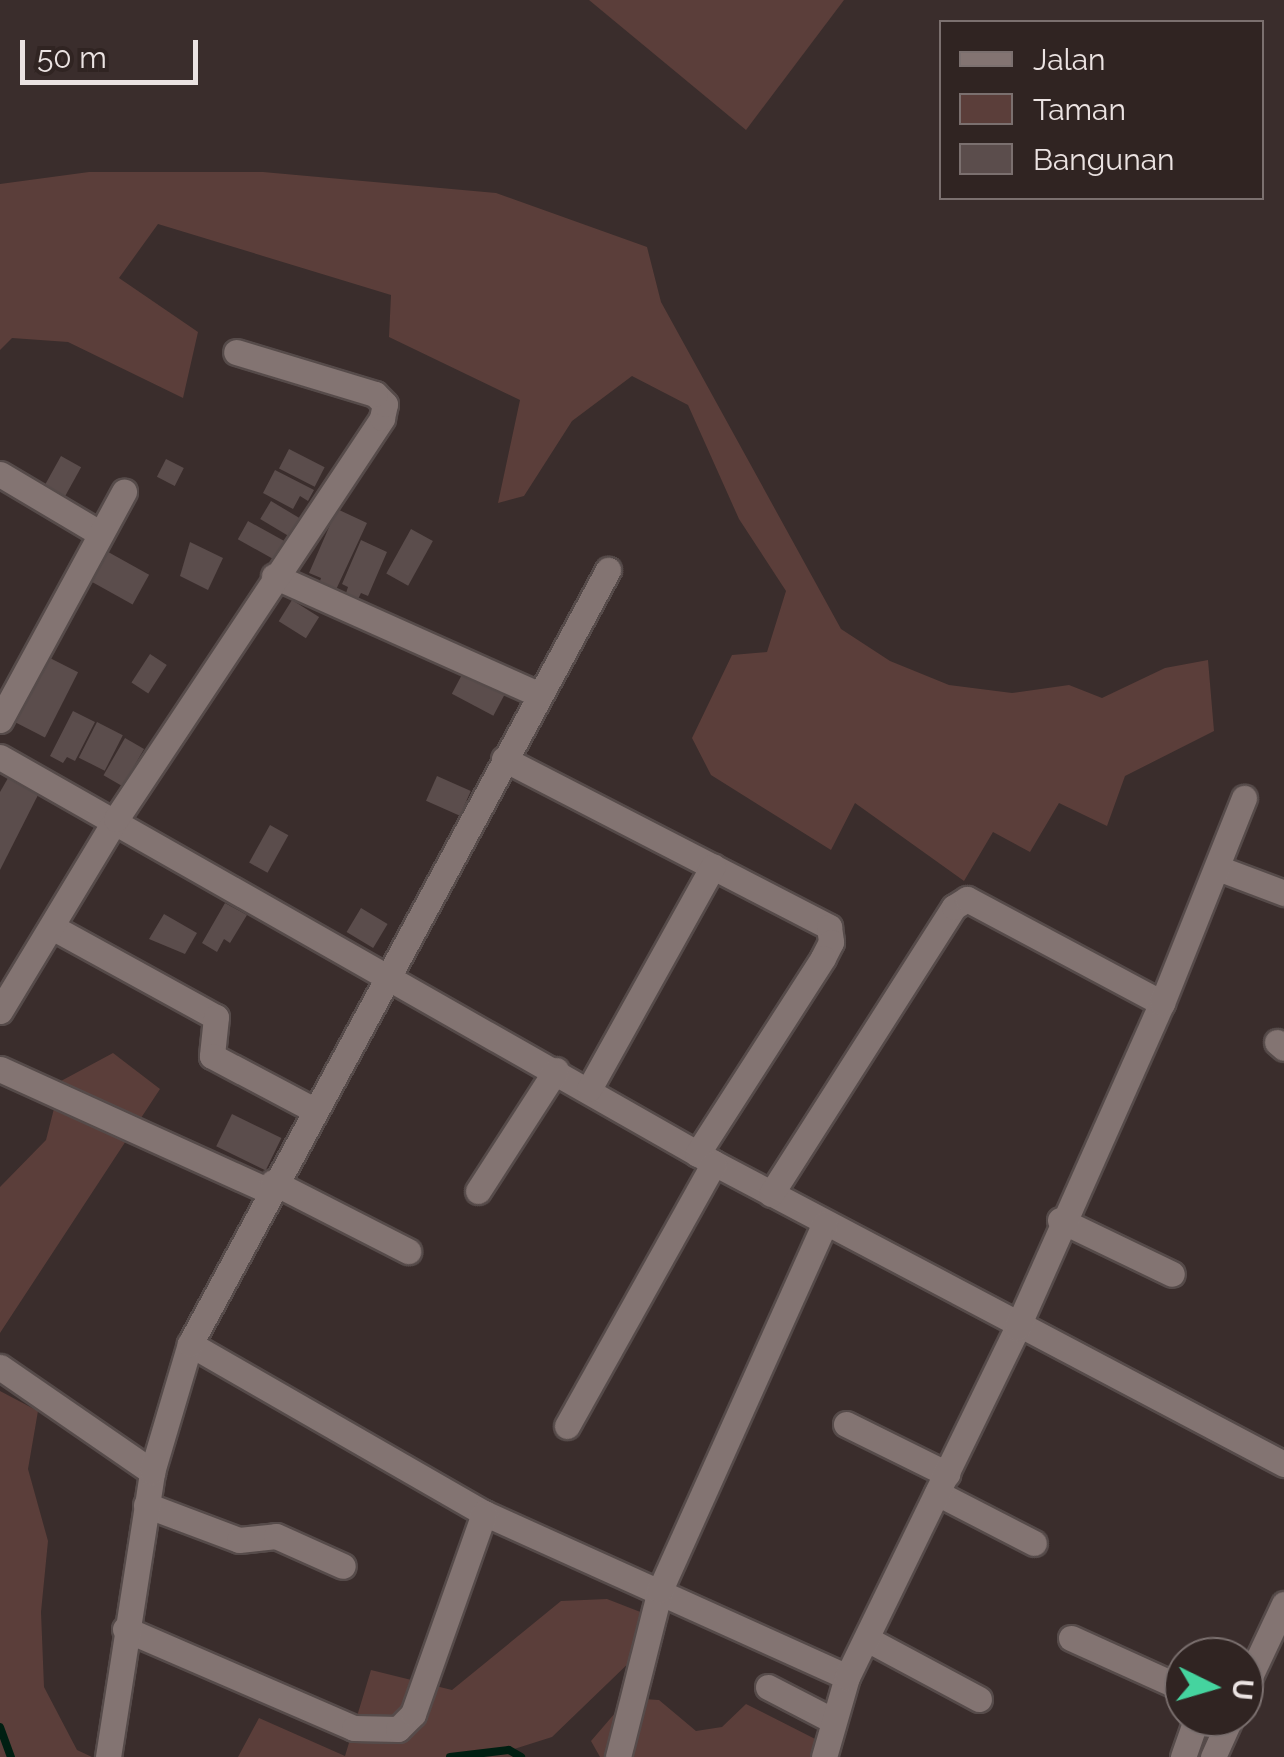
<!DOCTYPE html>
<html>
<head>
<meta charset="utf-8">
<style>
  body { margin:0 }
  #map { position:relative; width:1284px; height:1757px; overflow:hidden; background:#3a2d2c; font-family:Raleway,sans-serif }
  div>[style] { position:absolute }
  .green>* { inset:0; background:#5b3e3a }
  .stream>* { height:8px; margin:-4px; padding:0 4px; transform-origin:4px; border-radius:4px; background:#001f12 }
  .building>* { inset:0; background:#5b4d4c; transform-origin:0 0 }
  .roads { filter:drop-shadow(2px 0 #564b4a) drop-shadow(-2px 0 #564b4a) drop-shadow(0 2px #564b4a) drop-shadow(0 -2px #564b4a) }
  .minor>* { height:25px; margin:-12.5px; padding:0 12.5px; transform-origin:12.5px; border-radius:12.5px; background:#837472 }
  span { translate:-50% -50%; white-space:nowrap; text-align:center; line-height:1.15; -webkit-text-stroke:8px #302422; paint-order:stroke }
  .legend { position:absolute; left:939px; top:20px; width:325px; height:180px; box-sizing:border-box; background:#302422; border:2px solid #7b706f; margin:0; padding:12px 18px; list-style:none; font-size:30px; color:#ebe3e2 }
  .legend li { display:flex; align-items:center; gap:20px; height:50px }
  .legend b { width:50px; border:2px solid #7b706f }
  .north { position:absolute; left:1164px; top:1637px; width:100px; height:100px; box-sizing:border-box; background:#302422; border:2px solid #7b706f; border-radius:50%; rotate:95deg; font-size:28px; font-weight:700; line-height:40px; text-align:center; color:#ebe3e2 }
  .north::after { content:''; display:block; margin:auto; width:35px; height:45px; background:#45d49f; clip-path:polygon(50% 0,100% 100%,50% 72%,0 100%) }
  .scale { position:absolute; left:20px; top:40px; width:178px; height:45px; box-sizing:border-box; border:5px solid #ebe3e2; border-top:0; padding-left:12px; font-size:30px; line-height:35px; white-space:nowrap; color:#ebe3e2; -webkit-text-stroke:8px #302422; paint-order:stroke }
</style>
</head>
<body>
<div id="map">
  <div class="green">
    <div style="clip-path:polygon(589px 0,844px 0,746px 130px)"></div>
    <div style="clip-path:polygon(263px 172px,496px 193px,647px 247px,661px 302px,841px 629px,890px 661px,949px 685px,1012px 693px,1069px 685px,1102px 698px,1165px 668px,1208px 660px,1214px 731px,1125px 776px,1107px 826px,1059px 803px,1030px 852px,993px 832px,964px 881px,855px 803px,831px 850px,711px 775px,692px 738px,732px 655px,767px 652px,786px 591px,739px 519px,688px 405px,632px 376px,572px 421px,524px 496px,498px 503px,520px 400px,389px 337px,391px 295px,158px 224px,119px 278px,198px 332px,183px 398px,68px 342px,12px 338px,0 350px,0 184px,89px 172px)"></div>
    <div style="clip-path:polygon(113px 1053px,160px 1089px,0 1333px,0 1187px,46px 1140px,61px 1081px)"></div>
    <div style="clip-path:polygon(0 1391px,38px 1411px,28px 1469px,48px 1541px,41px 1612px,44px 1687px,77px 1750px,92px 1757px,0 1757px)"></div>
    <div style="clip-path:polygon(607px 1599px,661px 1620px,636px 1656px,552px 1737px,511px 1750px,521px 1757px,238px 1757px,259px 1718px,345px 1756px,371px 1670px,452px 1690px,561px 1601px)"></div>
    <div style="clip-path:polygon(628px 1698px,659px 1700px,696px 1731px,722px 1727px,746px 1704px,829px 1746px,835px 1757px,600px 1757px,591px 1741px)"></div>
  </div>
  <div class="stream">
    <div style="left:0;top:1727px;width:32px;rotate:70deg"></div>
    <div style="left:450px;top:1757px;width:59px;rotate:-6.8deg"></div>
    <div style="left:509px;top:1750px;width:14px;rotate:30deg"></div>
  </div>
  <div class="building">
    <div style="left:289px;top:449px;width:40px;height:22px;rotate:27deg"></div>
    <div style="left:61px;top:456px;width:23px;height:40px;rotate:29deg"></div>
    <div style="left:166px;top:459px;width:20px;height:20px;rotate:27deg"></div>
    <div style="clip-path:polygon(275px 470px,314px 490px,308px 501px,300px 496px,293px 509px,263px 493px)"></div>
    <div style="left:271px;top:501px;width:39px;height:21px;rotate:31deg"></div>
    <div style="clip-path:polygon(337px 509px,367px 523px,334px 594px,318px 587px,321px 578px,309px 573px)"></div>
    <div style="left:248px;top:521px;width:43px;height:21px;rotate:29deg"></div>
    <div style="left:411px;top:529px;width:25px;height:51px;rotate:29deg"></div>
    <div style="clip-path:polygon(361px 540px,387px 552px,368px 596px,361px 593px,357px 601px,345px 596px,348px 587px,342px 584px)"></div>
    <div style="clip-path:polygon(190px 542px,223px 558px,208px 590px,180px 576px)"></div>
    <div style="left:101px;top:548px;width:55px;height:34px;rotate:29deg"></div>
    <div style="left:292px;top:600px;width:32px;height:25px;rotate:32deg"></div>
    <div style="left:150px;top:654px;width:20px;height:34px;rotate:33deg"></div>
    <div style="left:46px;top:656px;width:36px;height:73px;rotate:27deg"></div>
    <div style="left:465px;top:669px;width:47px;height:28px;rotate:28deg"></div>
    <div style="clip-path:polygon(73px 711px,95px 722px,75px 761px,67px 757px,63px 763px,50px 756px)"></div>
    <div style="left:97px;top:722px;width:29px;height:40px;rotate:27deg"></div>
    <div style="left:125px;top:738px;width:22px;height:43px;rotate:30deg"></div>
    <div style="left:437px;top:776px;width:37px;height:27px;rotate:24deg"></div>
    <div style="clip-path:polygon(8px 778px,38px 795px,0 870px,0 792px)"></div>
    <div style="left:270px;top:825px;width:21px;height:43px;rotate:29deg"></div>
    <div style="clip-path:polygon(225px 903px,247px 915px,230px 943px,224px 939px,217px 952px,202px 943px)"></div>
    <div style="left:361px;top:908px;width:31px;height:28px;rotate:31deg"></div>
    <div style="clip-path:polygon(164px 914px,197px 933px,185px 954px,149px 939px)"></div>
    <div style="left:232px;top:1114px;width:55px;height:36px;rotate:26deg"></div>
  </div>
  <div class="roads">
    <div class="minor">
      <div style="left:0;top:474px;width:117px;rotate:30.7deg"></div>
      <div style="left:274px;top:576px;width:289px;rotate:24.1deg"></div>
      <div style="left:0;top:720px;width:260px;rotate:-61.5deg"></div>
      <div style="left:0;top:757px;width:821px;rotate:29.62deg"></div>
      <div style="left:714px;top:1163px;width:645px;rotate:27.84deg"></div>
      <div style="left:504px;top:759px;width:366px;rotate:27.3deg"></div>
      <div style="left:829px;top:927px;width:15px;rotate:82deg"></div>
      <div style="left:831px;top:942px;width:18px;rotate:117deg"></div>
      <div style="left:823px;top:958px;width:233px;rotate:122.7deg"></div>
      <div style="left:1218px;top:868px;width:71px;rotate:20.7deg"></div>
      <div style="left:52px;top:927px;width:187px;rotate:28.8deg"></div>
      <div style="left:216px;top:1017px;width:39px;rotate:96deg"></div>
      <div style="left:212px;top:1056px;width:115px;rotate:27.9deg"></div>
      <div style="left:0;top:1011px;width:224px;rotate:-58.9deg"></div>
      <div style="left:116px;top:819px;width:481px;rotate:-56.4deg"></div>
      <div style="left:382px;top:418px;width:14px;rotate:-78deg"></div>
      <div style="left:385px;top:404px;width:14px;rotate:-135deg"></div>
      <div style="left:375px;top:394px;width:145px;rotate:-163.2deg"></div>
      <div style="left:1277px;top:1042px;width:9px;rotate:41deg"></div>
      <div style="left:0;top:1069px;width:295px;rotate:24.4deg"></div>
      <div style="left:589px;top:1089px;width:255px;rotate:-60.9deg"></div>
      <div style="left:273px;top:1182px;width:152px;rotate:27.1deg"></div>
      <div style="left:478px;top:1191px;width:144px;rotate:-57.2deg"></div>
      <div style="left:771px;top:1194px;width:340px;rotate:-57.5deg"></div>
      <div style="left:954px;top:907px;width:15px;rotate:-32deg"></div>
      <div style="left:967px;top:899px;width:221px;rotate:28.1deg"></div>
      <div style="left:1060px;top:1220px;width:124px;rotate:25.7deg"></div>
      <div style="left:190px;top:1344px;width:339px;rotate:29.9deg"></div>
      <div style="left:484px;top:1513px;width:398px;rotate:24.3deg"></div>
      <div style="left:0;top:1367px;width:185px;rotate:34.6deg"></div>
      <div style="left:846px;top:1424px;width:113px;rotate:26.3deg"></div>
      <div style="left:567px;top:1426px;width:301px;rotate:-60.8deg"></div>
      <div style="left:937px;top:1493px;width:109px;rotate:27.3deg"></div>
      <div style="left:146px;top:1505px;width:99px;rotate:20.6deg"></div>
      <div style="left:239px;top:1540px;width:37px;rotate:-6deg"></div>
      <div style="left:276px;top:1536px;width:73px;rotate:24.1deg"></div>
      <div style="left:125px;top:1629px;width:249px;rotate:23.4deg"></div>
      <div style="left:354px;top:1728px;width:44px;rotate:1.3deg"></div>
      <div style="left:398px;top:1729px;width:21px;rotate:-45deg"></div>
      <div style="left:413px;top:1714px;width:213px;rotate:-70.5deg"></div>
      <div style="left:1071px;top:1638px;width:124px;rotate:24.3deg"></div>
      <div style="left:867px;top:1639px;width:127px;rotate:28.2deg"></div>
      <div style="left:768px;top:1687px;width:72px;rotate:27.3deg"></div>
      <div style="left:1244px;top:1689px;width:94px;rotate:-64.8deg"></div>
      <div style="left:108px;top:1757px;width:288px;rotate:-81.2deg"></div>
      <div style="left:152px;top:1472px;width:134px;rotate:-73.5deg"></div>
      <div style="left:190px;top:1344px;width:880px;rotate:-61.63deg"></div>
      <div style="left:618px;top:1757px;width:172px;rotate:-75.9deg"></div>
      <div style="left:660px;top:1590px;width:402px;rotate:-65.8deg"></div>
      <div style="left:824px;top:1757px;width:83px;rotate:-74deg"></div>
      <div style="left:847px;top:1677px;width:388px;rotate:-64deg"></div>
      <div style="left:1017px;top:1328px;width:356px;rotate:-66deg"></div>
      <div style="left:1162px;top:1003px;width:221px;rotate:-68.2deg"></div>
      <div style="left:1183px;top:1757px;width:42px;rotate:-70.7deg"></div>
      <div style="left:1213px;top:1757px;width:44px;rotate:-65.8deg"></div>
    </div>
  </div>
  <ul class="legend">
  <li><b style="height:12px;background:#837472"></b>Jalan</li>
  <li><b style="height:28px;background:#5b3e3a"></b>Taman</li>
  <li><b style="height:28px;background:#5b4d4c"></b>Bangunan</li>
  </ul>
  <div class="north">U</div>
  <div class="scale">50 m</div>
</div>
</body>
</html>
